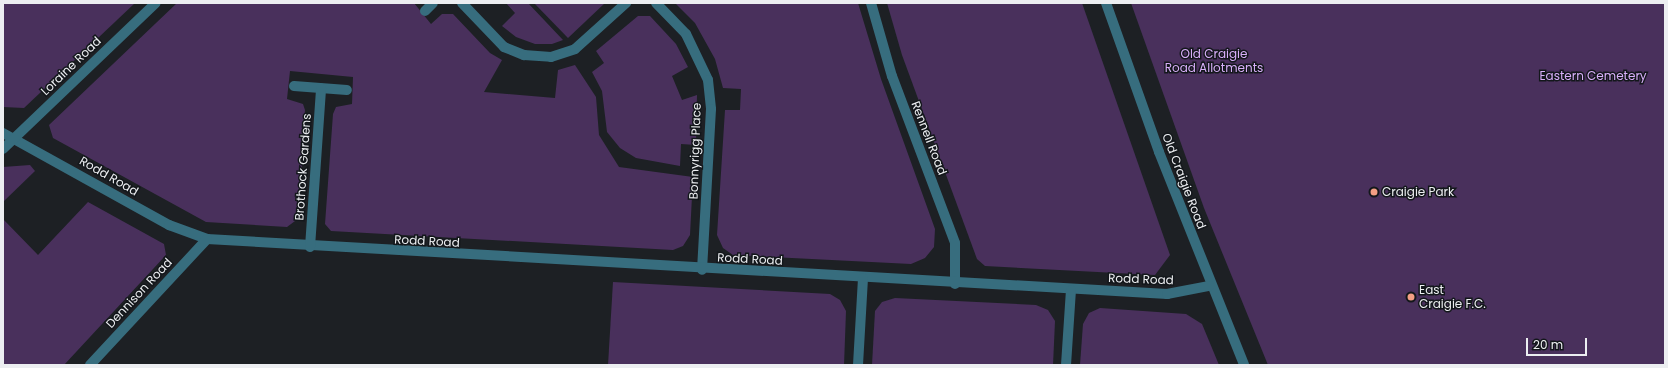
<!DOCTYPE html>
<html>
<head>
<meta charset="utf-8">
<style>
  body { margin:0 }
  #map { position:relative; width:1668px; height:368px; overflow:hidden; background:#1d2024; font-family:Poppins,sans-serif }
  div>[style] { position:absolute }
  .green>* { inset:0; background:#49305c }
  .minor>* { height:10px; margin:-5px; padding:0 5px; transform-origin:5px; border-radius:5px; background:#376d7e }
  .dots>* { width:11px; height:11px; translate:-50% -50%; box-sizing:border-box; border:2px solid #13171b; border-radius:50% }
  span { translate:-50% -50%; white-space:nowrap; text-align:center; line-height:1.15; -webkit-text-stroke:3px #13171b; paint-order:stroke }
  .park-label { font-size:12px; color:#d8aff9 }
  .street-label { font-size:12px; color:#eceef1 }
  .poi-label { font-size:12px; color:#eceef1 }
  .left { translate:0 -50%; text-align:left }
  .frame { position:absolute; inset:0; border:4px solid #eceef1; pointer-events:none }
  .scale { position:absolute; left:1526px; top:338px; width:61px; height:18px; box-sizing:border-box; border:2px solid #eceef1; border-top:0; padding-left:5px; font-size:12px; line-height:14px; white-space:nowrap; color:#eceef1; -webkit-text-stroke:3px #13171b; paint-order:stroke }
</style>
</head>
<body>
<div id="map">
  <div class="green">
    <div style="clip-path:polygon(3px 3px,135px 3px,24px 108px,3px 107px)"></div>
    <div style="clip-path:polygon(177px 3px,414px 3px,431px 24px,442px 14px,453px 14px,490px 53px,502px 60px,484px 92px,555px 98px,558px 70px,575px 65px,596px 97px,599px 135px,619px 167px,693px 177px,690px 235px,683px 246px,673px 250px,331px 231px,325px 224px,333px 114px,336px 107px,352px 104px,353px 77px,290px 71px,287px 99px,303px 104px,305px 110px,299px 218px,287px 227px,206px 222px,53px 138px,49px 125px)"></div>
    <div style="clip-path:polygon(506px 3px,528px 3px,563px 40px,552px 44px,535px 44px,516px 37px,502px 26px,515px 13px)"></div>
    <div style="clip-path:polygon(534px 3px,605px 3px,568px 38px)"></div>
    <div style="clip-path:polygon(675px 3px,858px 3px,881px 79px,935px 229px,934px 247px,925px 258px,911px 264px,733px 255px,723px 248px,717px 235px,725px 110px,740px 110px,741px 89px,723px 88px,715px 59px,695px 23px)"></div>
    <div style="clip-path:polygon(887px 3px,1082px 3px,1170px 255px,1155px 275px,985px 266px,977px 259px,902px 55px)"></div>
    <div style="clip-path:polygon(1131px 3px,1665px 3px,1665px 365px,1268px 365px,1204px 208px)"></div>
    <div style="clip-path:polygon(638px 16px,650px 16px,676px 44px,688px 67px,672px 76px,682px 100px,697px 95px,696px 145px,681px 144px,680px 166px,636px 158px,620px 148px,607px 132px,602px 91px,592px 72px,604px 63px,596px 51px)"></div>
    <div style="clip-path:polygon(30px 165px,35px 171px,3px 202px,3px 167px)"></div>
    <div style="clip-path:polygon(88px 202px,164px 244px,166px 255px,64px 365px,3px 365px,3px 219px,38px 255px)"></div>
    <div style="clip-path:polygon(613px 282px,830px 294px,840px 300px,846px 311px,844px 365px,608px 365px)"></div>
    <div style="clip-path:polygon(895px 298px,1036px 305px,1048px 310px,1055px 321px,1053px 365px,872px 365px,875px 311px,882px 302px)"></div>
    <div style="clip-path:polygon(1100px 308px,1186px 314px,1202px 324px,1219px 365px,1080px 365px,1083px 324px,1089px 313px)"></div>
  </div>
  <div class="minor">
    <div style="left:462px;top:3px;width:61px;rotate:46.3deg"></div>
    <div style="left:504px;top:47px;width:22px;rotate:22deg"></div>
    <div style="left:524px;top:55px;width:27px;rotate:4deg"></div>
    <div style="left:551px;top:57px;width:25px;rotate:-18deg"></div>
    <div style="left:575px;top:49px;width:69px;rotate:-42deg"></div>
    <div style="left:656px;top:3px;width:43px;rotate:45.9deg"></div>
    <div style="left:686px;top:34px;width:51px;rotate:64.4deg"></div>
    <div style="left:708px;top:80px;width:29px;rotate:84deg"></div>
    <div style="left:711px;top:109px;width:161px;rotate:93.2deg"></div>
    <div style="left:871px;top:3px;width:76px;rotate:74deg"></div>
    <div style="left:892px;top:76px;width:178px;rotate:69.3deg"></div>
    <div style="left:955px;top:243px;width:41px;rotate:90deg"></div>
    <div style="left:1106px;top:3px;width:158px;rotate:70.4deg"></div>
    <div style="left:1159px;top:152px;width:229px;rotate:68.2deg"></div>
    <div style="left:425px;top:11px;width:11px;rotate:-45deg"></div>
    <div style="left:294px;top:86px;width:53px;rotate:4.3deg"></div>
    <div style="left:3px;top:133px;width:190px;rotate:29deg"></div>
    <div style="left:169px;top:225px;width:40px;rotate:20.2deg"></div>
    <div style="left:207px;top:239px;width:962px;rotate:3.28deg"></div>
    <div style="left:1167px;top:294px;width:43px;rotate:-10.8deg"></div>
    <div style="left:3px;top:149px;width:211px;rotate:-43.7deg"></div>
    <div style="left:310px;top:247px;width:159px;rotate:-86deg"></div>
    <div style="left:90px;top:365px;width:172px;rotate:-47.1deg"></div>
    <div style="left:858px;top:365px;width:87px;rotate:-86.7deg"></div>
    <div style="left:1066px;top:365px;width:75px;rotate:-86.2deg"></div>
  </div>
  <div class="dots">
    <div style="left:1374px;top:192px;background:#f39f84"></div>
    <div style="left:1411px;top:297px;background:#f39f84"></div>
  </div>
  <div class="park-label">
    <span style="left:1214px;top:61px">Old Craigie<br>Road Allotments</span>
    <span style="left:1593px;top:76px">Eastern Cemetery</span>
  </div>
  <div class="street-label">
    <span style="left:71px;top:66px;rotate:-44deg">Loraine Road</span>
    <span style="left:929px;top:138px;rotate:69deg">Rennell Road</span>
    <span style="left:695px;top:151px;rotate:-88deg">Bonnyrigg Place</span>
    <span style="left:303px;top:167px;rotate:-86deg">Brothock Gardens</span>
    <span style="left:109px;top:176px;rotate:30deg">Rodd Road</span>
    <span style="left:1184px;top:181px;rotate:69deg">Old Craigie Road</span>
    <span style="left:427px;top:241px;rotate:3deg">Rodd Road</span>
    <span style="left:750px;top:259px;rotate:3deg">Rodd Road</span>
    <span style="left:1141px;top:279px;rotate:2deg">Rodd Road</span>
    <span style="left:139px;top:293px;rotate:-47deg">Dennison Road</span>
  </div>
  <div class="poi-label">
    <span class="left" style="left:1382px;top:192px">Craigie Park</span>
    <span class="left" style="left:1419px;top:297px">East<br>Craigie F.C.</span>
  </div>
  <div class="frame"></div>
  <div class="scale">20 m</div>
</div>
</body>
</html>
